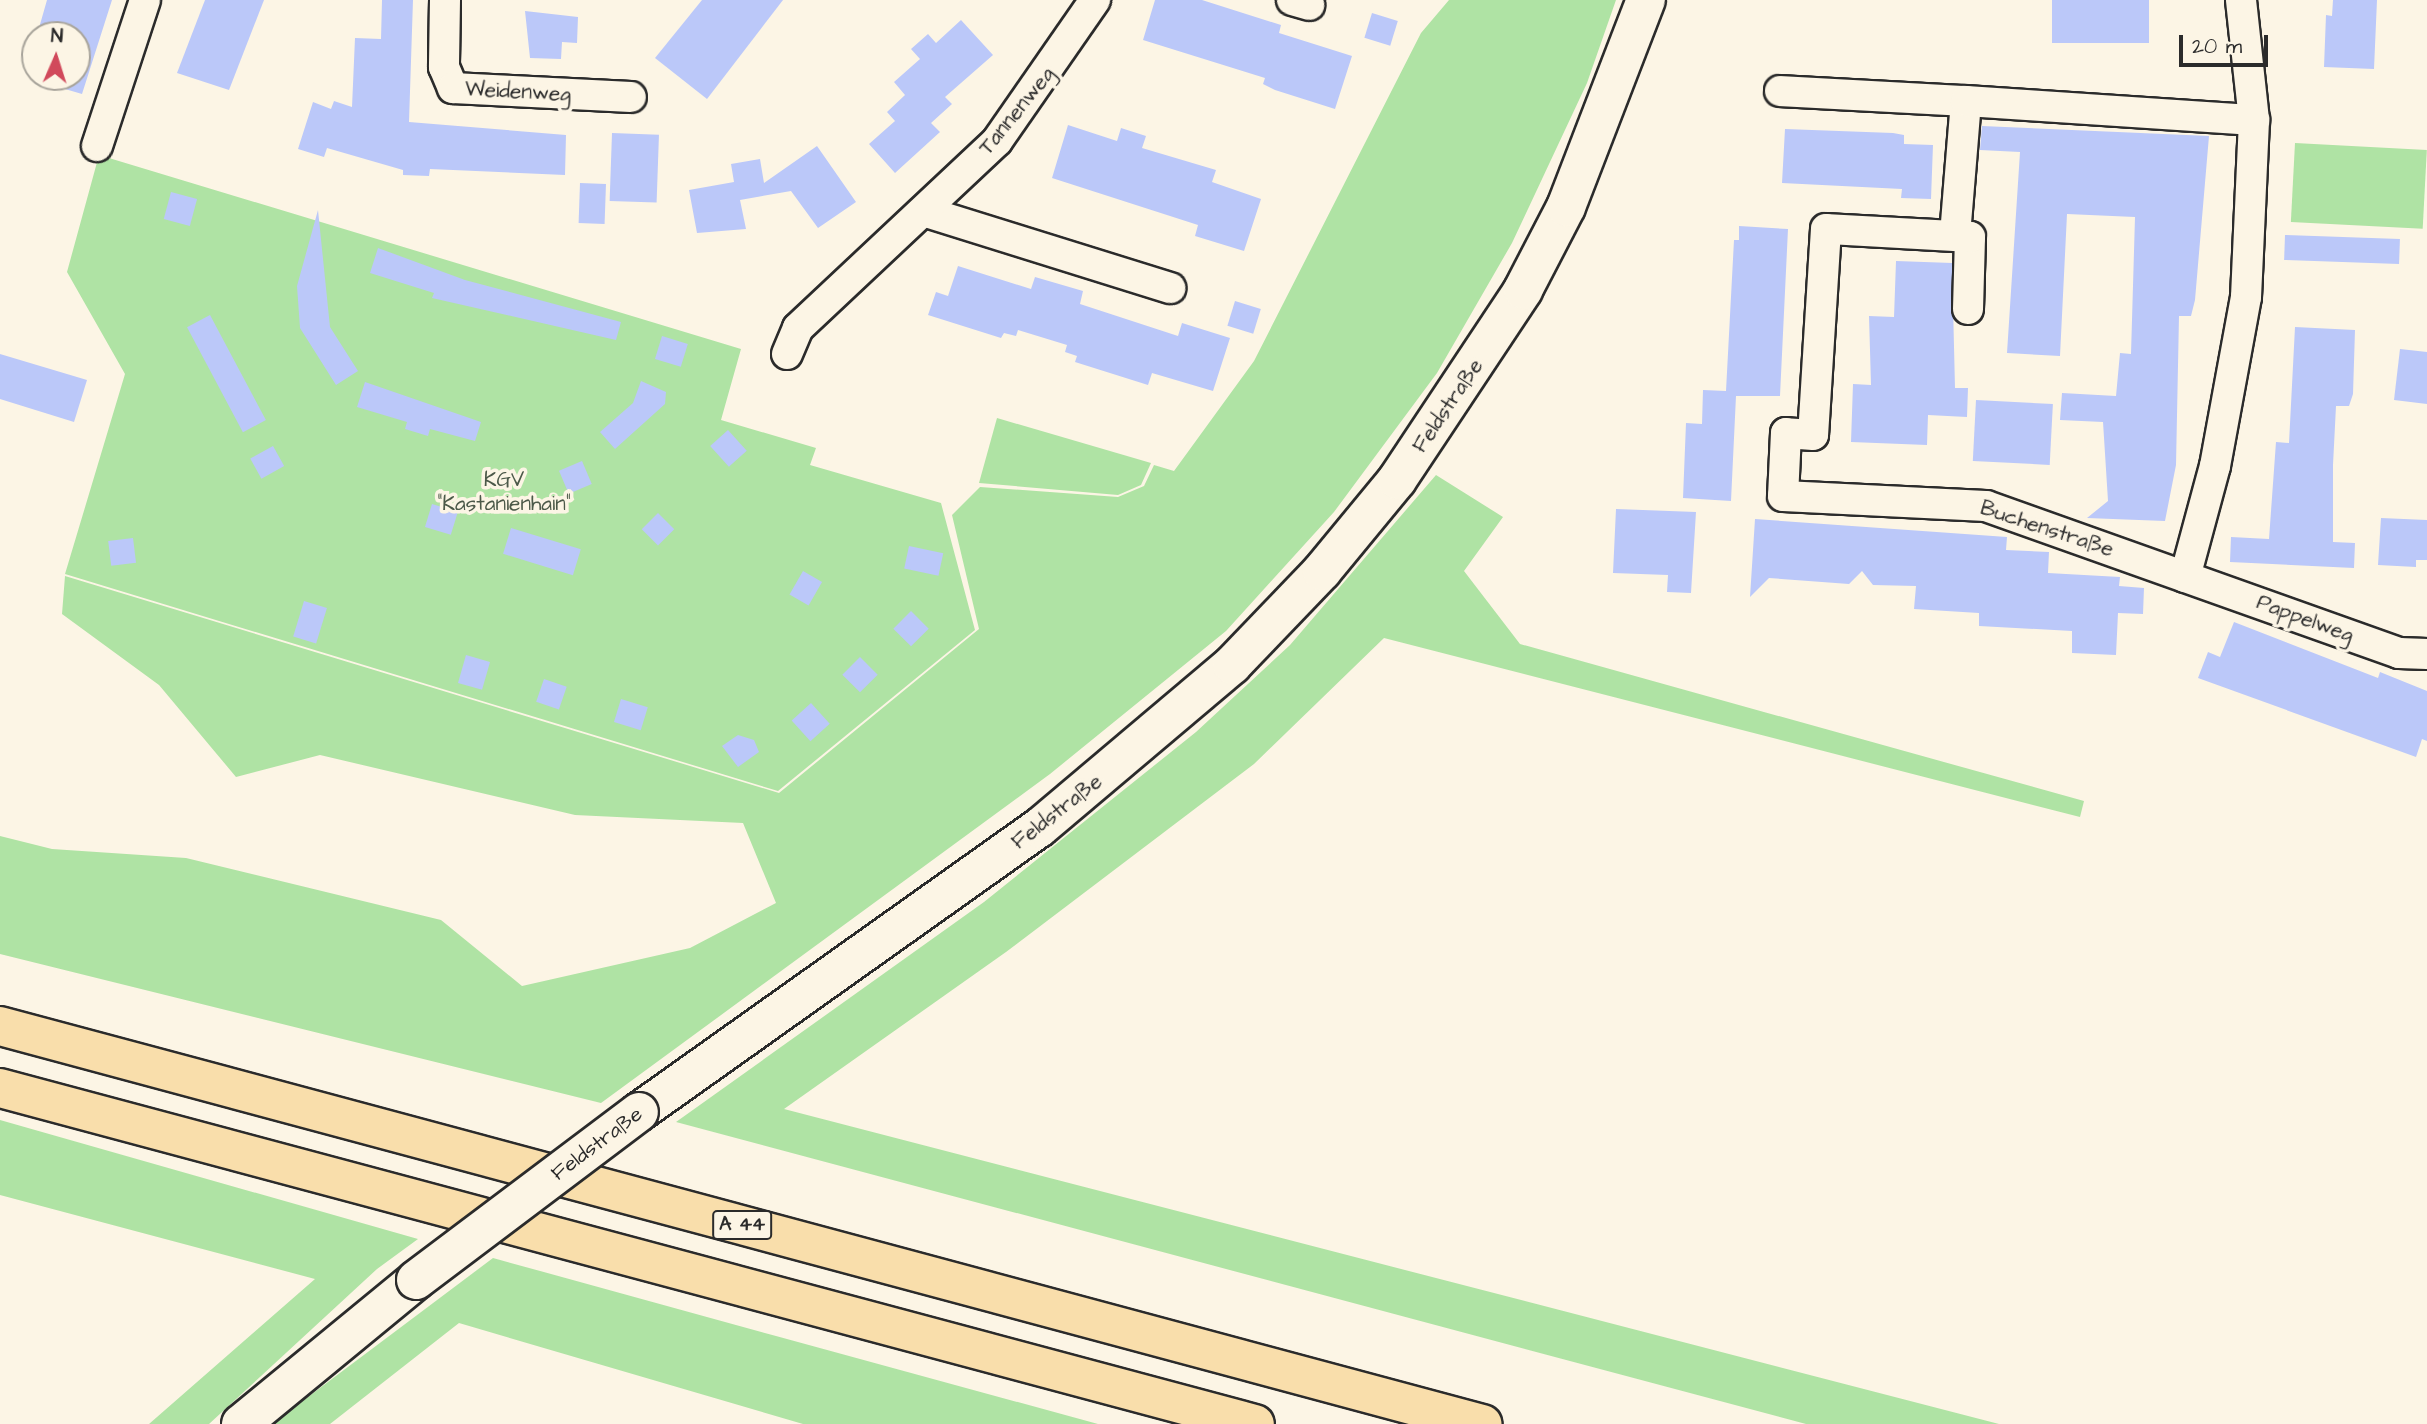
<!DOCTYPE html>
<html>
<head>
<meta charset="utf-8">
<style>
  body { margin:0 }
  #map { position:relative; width:2427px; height:1424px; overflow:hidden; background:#fcf5e5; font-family:"Architects Daughter",sans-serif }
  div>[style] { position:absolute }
  .green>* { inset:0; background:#afe3a4; transform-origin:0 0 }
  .building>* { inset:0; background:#bbc8f9; transform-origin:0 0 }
  .roads { filter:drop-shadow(2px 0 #2b2b2b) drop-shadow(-2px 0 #2b2b2b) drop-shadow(0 2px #2b2b2b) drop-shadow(0 -2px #2b2b2b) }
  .street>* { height:30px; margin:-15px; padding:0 15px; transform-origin:15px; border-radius:15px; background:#fcf5e5 }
  .secondary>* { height:38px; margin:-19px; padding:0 19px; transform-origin:19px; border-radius:19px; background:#fcf5e5 }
  .highway>* { height:38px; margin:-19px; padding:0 19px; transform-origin:19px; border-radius:19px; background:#f9deab }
  .bridges { filter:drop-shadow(2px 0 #2b2b2b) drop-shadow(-2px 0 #2b2b2b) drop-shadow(0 2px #2b2b2b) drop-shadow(0 -2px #2b2b2b) }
  .secondary-bridge>* { height:38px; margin:-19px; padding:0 19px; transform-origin:19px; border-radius:19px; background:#fcf5e5 }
  span { translate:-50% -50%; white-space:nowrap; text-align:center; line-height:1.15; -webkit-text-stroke:7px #fcf5e5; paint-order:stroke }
  .shield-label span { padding:2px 5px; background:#fcf5e5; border:2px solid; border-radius:5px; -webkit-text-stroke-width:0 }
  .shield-label { font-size:19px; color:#2b2b2b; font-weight:700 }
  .street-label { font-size:21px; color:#2b2b2b }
  .park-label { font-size:21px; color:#4c5949 }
  .north { position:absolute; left:21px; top:21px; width:70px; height:70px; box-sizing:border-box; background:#fcf5e5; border:2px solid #a8a49b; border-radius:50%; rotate:3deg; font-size:19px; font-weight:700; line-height:28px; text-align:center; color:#2b2b2b }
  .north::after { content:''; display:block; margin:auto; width:24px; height:32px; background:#d1495b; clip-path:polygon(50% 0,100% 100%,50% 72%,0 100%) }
  .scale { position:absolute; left:2179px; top:35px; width:89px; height:32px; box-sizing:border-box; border:4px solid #2b2b2b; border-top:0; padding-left:9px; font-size:21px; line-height:24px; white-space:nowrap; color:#2b2b2b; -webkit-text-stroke:5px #fcf5e5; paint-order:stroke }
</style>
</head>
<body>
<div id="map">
  <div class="green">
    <div style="clip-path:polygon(1449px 0,1616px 0,1587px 83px,1512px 243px,1437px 373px,1334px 512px,1226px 631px,1050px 774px,601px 1103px,0 954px,0 836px,52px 849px,186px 858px,441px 920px,522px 986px,690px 948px,776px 903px,743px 823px,575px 815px,320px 755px,236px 777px,159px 685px,62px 614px,65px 576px,779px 793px,979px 629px,952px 515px,980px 487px,1118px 497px,1144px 486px,1154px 465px,1174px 471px,1254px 361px,1421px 33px)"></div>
    <div style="left:2295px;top:143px;width:132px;height:79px;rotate:3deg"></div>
    <div style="clip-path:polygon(99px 155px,741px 349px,721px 420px,816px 448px,810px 465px,941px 503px,975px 630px,778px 791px,65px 574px,125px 374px,67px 272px)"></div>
    <div style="clip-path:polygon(997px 418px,1151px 463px,1141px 485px,1118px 495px,979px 483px)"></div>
    <div style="clip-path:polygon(1436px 475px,1503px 517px,1464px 571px,1520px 644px,2084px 801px,2080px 817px,1384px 638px,1254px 764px,1006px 952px,784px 1109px,1999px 1424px,1806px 1424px,676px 1122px,984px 902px,1196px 732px,1290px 645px)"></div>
    <div style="clip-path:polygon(0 1120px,418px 1239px,377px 1269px,209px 1424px,149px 1424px,315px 1279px,0 1195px)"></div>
    <div style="clip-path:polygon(493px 1258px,776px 1336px,1098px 1424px,803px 1424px,459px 1323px,330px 1424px,272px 1424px)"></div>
  </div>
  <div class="building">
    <div style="clip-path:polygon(47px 0,112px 0,82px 94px,48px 84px,50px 77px,77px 77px,77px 35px,37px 35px)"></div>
    <div style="clip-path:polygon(205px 0,264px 0,229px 90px,177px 73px)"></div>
    <div style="clip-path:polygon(382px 0,413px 0,409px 122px,566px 135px,565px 175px,430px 169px,429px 176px,403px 175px,403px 170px,327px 148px,324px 157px,298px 149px,313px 102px,331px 109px,334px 101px,352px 107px,355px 38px,381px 39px)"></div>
    <div style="clip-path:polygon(702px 0,783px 0,707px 99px,655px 58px)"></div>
    <div style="clip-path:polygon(1155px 0,1202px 0,1281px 25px,1279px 33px,1352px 56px,1335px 109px,1275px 90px,1263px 84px,1265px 78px,1143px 40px)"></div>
    <div style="left:2052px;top:0;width:97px;height:43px"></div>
    <div style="clip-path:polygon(2333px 0,2377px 0,2374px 69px,2324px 67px,2326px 15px,2332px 16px)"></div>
    <div style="clip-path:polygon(525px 11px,578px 17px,577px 43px,562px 42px,561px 59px,530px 58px)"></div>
    <div style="left:1372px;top:13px;width:27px;height:26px;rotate:17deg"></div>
    <div style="clip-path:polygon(961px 20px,993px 55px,945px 97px,952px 104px,931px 123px,940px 132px,895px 173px,869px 144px,895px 121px,887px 112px,905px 95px,894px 82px,920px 59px,911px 49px,928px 34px,936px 43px)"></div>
    <div style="clip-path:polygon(1068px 125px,1117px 141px,1121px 128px,1146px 136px,1142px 148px,1216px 170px,1212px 182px,1261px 199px,1244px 251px,1195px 236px,1198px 225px,1052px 178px)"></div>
    <div style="clip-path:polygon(1982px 126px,2209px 136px,2195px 300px,2191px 316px,2179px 316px,2176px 465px,2165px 521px,2087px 518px,2108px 501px,2103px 422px,2060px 420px,2062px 393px,2116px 396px,2120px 353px,2131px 354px,2135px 217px,2067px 214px,2060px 356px,2007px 353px,2020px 152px,1980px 150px)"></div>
    <div style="clip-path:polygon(1785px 129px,1893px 133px,1904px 135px,1904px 144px,1933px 145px,1931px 199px,1901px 198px,1902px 189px,1782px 183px)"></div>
    <div style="left:612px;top:133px;width:47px;height:68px;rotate:2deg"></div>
    <div style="clip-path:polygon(817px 146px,856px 202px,818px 228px,791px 191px,740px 200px,746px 229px,697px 233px,689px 190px,734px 182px,731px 164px,760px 159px,764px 183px)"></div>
    <div style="left:580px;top:183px;width:26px;height:40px;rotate:2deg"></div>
    <div style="left:171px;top:192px;width:27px;height:28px;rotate:15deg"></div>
    <div style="clip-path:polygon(318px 210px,330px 327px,358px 371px,336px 385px,300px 328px,297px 286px)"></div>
    <div style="clip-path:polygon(1739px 226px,1788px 229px,1780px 396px,1736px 396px,1731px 501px,1683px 498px,1686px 423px,1702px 424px,1703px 390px,1726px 391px,1734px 240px,1739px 240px)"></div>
    <div style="left:2285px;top:235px;width:115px;height:25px;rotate:2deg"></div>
    <div style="clip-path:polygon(378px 248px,465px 280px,621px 322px,616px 340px,432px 298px,434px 293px,370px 273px)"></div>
    <div style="clip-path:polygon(1896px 261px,1952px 263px,1955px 388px,1968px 388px,1967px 417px,1928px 415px,1927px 445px,1851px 442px,1853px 384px,1871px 385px,1869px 316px,1894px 317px)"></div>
    <div style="clip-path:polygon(958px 266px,1031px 289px,1035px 277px,1083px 291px,1080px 304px,1178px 336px,1182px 323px,1230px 338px,1213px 391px,1152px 373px,1148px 385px,1075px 362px,1077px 356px,1065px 352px,1067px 345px,1018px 330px,1016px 336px,1004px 333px,1001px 338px,928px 315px,936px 292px,948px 296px)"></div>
    <div style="left:1235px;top:301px;width:27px;height:26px;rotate:17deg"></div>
    <div style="left:210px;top:315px;width:119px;height:26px;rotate:62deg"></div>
    <div style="clip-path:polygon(2295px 327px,2355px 330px,2353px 394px,2349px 406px,2336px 406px,2333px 465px,2333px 542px,2355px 543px,2354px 568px,2230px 562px,2231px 537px,2269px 539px,2276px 442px,2289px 443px)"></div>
    <div style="left:662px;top:336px;width:27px;height:24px;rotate:17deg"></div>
    <div style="clip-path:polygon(2400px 349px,2427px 352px,2427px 404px,2394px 400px)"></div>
    <div style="clip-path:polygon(0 354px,87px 380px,74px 422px,0 399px)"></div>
    <div style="clip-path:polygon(641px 381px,666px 392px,665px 404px,615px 449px,600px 432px,633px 403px)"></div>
    <div style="clip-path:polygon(365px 382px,481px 422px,475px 441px,430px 429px,428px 436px,405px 429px,407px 422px,357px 407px)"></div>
    <div style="left:1976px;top:400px;width:77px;height:61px;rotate:3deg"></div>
    <div style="left:728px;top:430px;width:28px;height:24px;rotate:48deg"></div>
    <div style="left:273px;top:446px;width:23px;height:26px;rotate:61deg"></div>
    <div style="left:582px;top:461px;width:25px;height:25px;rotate:67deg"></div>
    <div style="left:432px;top:504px;width:27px;height:24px;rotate:17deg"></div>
    <div style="clip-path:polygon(1616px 509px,1696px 512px,1691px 593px,1667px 592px,1668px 575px,1613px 573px)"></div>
    <div style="left:658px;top:513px;width:23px;height:23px;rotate:45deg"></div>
    <div style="clip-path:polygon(2381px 518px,2427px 520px,2427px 560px,2416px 560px,2416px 567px,2378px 565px)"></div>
    <div style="clip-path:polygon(1755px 519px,2007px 537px,2006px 550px,2049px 552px,2048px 573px,2120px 577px,2119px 586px,2144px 588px,2143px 614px,2118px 613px,2116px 655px,2072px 653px,2072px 631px,1979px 626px,1979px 613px,1914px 609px,1916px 586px,1873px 585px,1862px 571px,1849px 584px,1769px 578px,1750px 597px)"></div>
    <div style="left:511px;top:528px;width:73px;height:27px;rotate:17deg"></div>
    <div style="left:133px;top:538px;width:25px;height:25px;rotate:83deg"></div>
    <div style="left:909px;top:546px;width:35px;height:23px;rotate:12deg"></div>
    <div style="left:803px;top:571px;width:22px;height:27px;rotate:30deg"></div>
    <div style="left:304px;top:601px;width:24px;height:37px;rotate:17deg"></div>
    <div style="left:911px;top:611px;width:25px;height:25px;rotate:45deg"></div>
    <div style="clip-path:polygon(2234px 622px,2378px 678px,2380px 672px,2427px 691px,2427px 741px,2422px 739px,2416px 757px,2198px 678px,2208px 652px,2220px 657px)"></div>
    <div style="left:466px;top:655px;width:25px;height:29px;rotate:16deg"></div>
    <div style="left:860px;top:657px;width:25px;height:25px;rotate:45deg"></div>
    <div style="left:544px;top:679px;width:24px;height:24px;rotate:19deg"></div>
    <div style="left:621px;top:699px;width:28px;height:24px;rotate:17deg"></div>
    <div style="left:811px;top:703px;width:28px;height:26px;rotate:48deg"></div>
    <div style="clip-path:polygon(738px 735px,754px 740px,759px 752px,738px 767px,722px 746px)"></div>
  </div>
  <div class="roads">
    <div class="street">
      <div style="left:445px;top:0;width:67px;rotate:90.9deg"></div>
      <div style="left:444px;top:67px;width:23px;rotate:67deg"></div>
      <div style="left:453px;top:88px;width:178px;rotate:2.9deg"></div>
      <div style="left:1292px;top:0;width:18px;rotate:16deg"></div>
      <div style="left:1780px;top:91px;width:186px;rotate:3.1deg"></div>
      <div style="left:97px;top:146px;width:154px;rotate:-71.8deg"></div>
      <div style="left:926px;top:212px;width:256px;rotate:17.3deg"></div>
      <div style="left:1955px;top:235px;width:134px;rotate:-85.3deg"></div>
      <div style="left:1966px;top:101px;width:289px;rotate:3.8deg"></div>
      <div style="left:1968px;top:309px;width:72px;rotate:-88.4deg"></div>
      <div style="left:1970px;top:237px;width:144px;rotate:-176.8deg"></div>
      <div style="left:1826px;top:229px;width:206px;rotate:93.6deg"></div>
      <div style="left:1813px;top:435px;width:27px;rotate:-176deg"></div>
      <div style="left:1786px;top:433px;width:63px;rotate:92.7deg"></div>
      <div style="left:1783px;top:496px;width:203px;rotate:2.8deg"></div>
      <div style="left:1986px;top:506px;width:438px;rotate:19.6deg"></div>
      <div style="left:2399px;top:653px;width:28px;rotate:2deg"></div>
      <div style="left:787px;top:354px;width:28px;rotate:-67deg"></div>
      <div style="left:798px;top:328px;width:273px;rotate:-43.2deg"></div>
      <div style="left:997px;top:141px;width:172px;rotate:-55.2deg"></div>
      <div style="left:2185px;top:577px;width:115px;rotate:-74.9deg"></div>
      <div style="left:2215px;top:466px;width:172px;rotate:-79.6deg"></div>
      <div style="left:2246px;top:297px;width:177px;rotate:-87.4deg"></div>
      <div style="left:2254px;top:120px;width:121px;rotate:-96.2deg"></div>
    </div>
    <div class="secondary">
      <div style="left:639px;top:1112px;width:491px;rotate:-35.4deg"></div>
      <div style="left:1039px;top:828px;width:253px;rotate:-40.2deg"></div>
      <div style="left:1232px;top:665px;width:130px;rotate:-46.2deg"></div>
      <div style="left:1322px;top:571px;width:118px;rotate:-50.5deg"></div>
      <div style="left:1397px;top:480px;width:228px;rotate:-56.4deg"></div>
      <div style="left:1523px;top:290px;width:93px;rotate:-62.6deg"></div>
      <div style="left:1566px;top:207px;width:222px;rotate:-68.9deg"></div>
      <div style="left:241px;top:1424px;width:227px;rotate:-39.4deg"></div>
    </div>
    <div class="highway">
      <div style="left:0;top:1026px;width:1535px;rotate:15.03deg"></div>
      <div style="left:0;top:1088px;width:1299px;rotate:14.99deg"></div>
    </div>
  </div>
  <div class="bridges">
    <div class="secondary-bridge">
      <div style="left:416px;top:1280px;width:279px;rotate:-37deg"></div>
    </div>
  </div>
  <div class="shield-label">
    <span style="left:742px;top:1225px">A 44</span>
  </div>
  <div class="street-label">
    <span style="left:518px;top:92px;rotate:3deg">Weidenweg</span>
    <span style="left:1017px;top:111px;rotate:-51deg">Tannenweg</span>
    <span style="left:1448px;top:406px;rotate:-56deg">Feldstraße</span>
    <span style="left:2047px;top:529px;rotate:18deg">Buchenstraße</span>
    <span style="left:2305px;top:619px;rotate:20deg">Pappelweg</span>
    <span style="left:1057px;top:812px;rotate:-38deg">Feldstraße</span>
    <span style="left:597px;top:1144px;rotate:-37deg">Feldstraße</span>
  </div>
  <div class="park-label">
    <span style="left:504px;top:492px">KGV<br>"Kastanienhain"</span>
  </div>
  <div class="north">N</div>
  <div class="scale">20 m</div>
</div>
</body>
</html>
